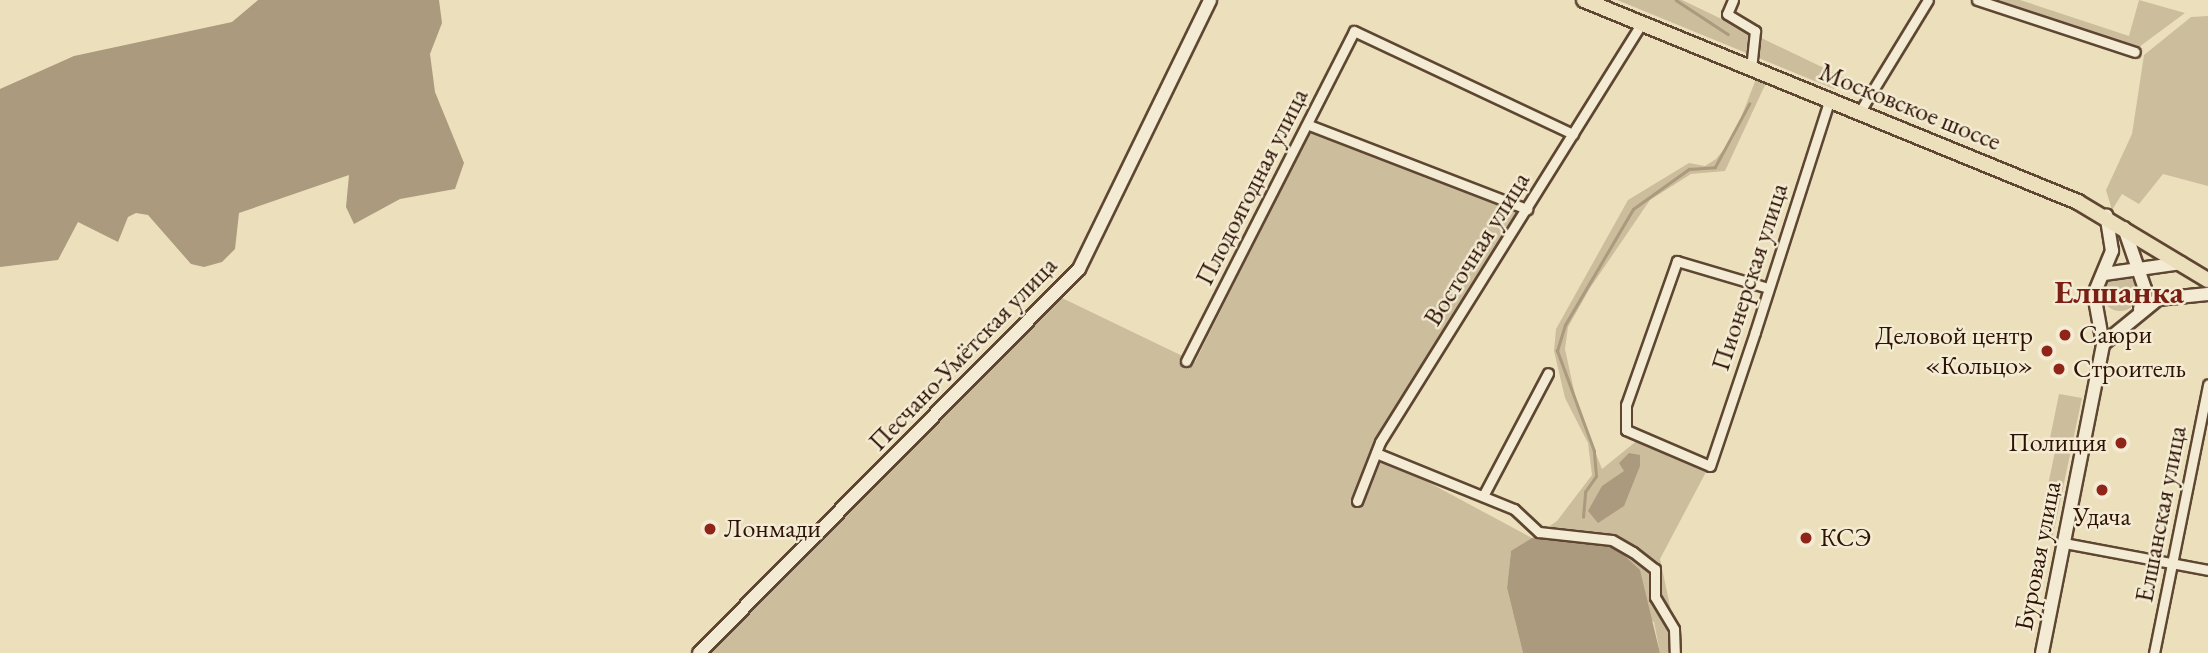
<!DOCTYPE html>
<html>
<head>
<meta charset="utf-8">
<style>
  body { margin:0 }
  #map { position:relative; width:2208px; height:653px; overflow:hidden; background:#ece0bc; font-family:"EB Garamond",serif }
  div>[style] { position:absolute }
  .green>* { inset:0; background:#ccbd9d }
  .round { border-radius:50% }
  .water>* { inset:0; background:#ab9a7d }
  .stream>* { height:2.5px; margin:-1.25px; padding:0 1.25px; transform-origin:1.25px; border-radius:1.25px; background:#ab9a7d }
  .roads { filter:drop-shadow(2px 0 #5e4632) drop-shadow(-2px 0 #5e4632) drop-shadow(0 2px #5e4632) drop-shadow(0 -2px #5e4632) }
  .street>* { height:9px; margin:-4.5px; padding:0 4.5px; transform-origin:4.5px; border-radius:4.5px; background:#f3ebd3 }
  .secondary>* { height:12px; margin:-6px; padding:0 6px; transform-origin:6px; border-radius:6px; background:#f3ebd3 }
  .primary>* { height:14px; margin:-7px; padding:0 7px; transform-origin:7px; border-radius:7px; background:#ece0bc }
  .dots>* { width:19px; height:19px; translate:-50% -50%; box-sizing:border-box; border:4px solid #f3ebd3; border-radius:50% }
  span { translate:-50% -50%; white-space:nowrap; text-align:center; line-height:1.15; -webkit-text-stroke:5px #f3ebd3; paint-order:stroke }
  .street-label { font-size:26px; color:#2e1204 }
  .poi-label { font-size:26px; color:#2e1204 }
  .left { translate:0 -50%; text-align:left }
  .right { translate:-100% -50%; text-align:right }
  .district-label { font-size:33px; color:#7a1f14; font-weight:700 }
</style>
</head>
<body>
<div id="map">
  <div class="green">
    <div style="clip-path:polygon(1617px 0,1682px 0,1845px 78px,1834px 89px)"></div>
    <div style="clip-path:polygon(1994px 0,2020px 0,2129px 36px,2139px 0,2185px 13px,2139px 47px)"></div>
    <div style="clip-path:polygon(2208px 16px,2208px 186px,2163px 174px,2139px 204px,2122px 194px,2112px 210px,2106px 190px,2132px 134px,2144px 55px,2191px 17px)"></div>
    <div style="clip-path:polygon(1756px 79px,1766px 83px,1725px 171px,1691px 174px,1650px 200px,1590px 288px,1568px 327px,1565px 349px,1578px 409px,1602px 469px,1639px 439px,1706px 472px,1660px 559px,1680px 653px,1660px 653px,1654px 622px,1511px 551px,1507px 588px,1523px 653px,706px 653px,1062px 298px,1195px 362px,1311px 131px,1517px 212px,1374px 453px,1532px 538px,1557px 521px,1592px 475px,1588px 443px,1565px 398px,1554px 351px,1556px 329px,1628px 200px,1689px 163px,1705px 166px,1716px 159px,1733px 138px)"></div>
    <div class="round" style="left:2102px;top:275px;width:36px;height:36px"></div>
    <div style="clip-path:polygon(2059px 394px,2082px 398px,2052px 540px,2037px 537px,2056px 447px,2049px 443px)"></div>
  </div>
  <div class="water">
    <div style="clip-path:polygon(258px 0,439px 0,442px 23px,430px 54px,435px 92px,464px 163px,455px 189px,400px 199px,354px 224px,346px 207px,349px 175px,239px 213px,235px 249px,222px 262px,204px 267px,191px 264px,148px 215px,136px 213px,128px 217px,118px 242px,78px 222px,58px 260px,0 267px,0 89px,74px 56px,232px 22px)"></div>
    <div style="clip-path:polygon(1629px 453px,1640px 455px,1640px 466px,1624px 506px,1598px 523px,1588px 511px,1602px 486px,1624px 471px,1619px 463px)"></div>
    <div style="clip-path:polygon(1532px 538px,1614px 546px,1640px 570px,1660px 653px,1523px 653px,1507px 588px,1511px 551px)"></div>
  </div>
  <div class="stream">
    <div style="left:1676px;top:0;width:62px;rotate:33.2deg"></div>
    <div style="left:1583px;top:517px;width:25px;rotate:-85deg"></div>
    <div style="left:1585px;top:492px;width:19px;rotate:-55deg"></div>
    <div style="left:1596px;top:476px;width:25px;rotate:-95deg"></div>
    <div style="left:1594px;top:451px;width:107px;rotate:-110.3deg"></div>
    <div style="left:1557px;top:351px;width:27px;rotate:-73deg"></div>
    <div style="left:1565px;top:325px;width:134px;rotate:-59.6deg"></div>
    <div style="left:1633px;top:209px;width:69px;rotate:-35.5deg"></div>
    <div style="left:1689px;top:169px;width:26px;rotate:-4deg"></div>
    <div style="left:1715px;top:167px;width:72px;rotate:-61.6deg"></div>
  </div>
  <div class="roads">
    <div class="street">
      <div style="left:1733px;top:0;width:15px;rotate:113deg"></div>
      <div style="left:1727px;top:14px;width:33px;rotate:31deg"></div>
      <div style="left:1755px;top:31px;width:37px;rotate:96deg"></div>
      <div style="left:1977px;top:0;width:166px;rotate:18.2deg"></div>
      <div style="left:1859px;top:113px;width:132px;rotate:-58.6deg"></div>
      <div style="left:1309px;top:125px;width:234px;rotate:21.1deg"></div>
      <div style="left:1768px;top:288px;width:95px;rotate:-163.5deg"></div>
      <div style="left:1677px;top:261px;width:153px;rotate:109.5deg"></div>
      <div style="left:1626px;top:405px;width:25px;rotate:90deg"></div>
      <div style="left:1626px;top:430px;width:91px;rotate:23.2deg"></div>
      <div style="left:1710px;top:466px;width:141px;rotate:-71.4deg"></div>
      <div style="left:1755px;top:332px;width:243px;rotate:-72.2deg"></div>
      <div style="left:1186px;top:361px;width:370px;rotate:-63deg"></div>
      <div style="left:1354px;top:31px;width:242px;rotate:25.2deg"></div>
      <div style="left:1376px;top:453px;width:149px;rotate:22.1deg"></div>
      <div style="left:1514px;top:509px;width:34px;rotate:43deg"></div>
      <div style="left:1539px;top:532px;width:73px;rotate:6.3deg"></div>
      <div style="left:1612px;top:540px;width:24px;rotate:30deg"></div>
      <div style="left:1633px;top:552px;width:28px;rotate:38deg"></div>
      <div style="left:1655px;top:569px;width:28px;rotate:90deg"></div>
      <div style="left:1655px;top:597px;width:37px;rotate:59deg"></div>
      <div style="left:1674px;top:629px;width:24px;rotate:88deg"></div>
      <div style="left:1483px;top:496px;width:139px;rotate:-62.1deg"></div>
      <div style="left:1357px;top:501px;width:63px;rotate:-68.7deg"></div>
      <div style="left:1380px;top:442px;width:493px;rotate:-58deg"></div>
      <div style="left:2064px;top:543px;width:147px;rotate:10.6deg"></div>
      <div style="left:2154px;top:653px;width:274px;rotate:-78.6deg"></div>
    </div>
    <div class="secondary">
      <div style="left:2124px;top:228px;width:65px;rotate:71deg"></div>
      <div style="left:2145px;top:289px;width:21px;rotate:104deg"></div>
      <div style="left:2104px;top:274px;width:78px;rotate:-8.1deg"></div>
      <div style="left:2103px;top:344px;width:71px;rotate:-39.3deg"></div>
      <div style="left:2158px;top:299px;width:50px;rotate:-5.7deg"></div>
      <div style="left:699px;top:653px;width:540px;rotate:-45.3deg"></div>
      <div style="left:1079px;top:269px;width:299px;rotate:-64deg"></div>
      <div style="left:2042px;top:653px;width:315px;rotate:-78.8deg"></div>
      <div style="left:2103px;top:344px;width:51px;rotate:-100.2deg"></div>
      <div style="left:2094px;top:294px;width:47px;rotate:-67.3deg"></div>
      <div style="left:2112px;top:251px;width:36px;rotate:-99deg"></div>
    </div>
    <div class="primary">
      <div style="left:1584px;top:0;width:534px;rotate:22.24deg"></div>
      <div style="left:2078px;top:202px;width:152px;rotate:31deg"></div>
    </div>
  </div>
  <div class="dots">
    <div style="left:2065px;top:335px;background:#8f2418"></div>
    <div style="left:2047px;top:351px;background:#8f2418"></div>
    <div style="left:2059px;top:369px;background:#8f2418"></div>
    <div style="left:2121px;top:443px;background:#8f2418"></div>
    <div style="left:2102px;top:490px;background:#8f2418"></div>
    <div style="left:710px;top:529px;background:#8f2418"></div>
    <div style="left:1806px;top:538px;background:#8f2418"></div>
  </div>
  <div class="street-label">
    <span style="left:1910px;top:107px;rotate:22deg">Московское шоссе</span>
    <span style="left:1252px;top:187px;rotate:-63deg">Плодоягодная улица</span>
    <span style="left:1477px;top:249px;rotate:-58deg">Восточная улица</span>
    <span style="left:1750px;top:277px;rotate:-72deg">Пионерская улица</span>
    <span style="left:963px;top:354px;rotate:-46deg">Песчано-Умётская улица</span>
    <span style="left:2161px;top:514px;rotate:-79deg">Елшанская улица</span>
    <span style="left:2038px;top:556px;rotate:-79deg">Буровая улица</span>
  </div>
  <div class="poi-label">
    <span class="left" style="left:2079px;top:335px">Саюри</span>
    <span class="right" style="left:2033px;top:351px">Деловой центр<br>«Кольцо»</span>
    <span class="left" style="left:2073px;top:369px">Строитель</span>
    <span class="right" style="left:2107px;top:443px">Полиция</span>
    <span style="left:2102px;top:517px">Удача</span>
    <span class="left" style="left:724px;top:529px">Лонмади</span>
    <span class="left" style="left:1820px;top:538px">КСЭ</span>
  </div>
  <div class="district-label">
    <span style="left:2119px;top:292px">Елшанка</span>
  </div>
</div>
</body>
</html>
